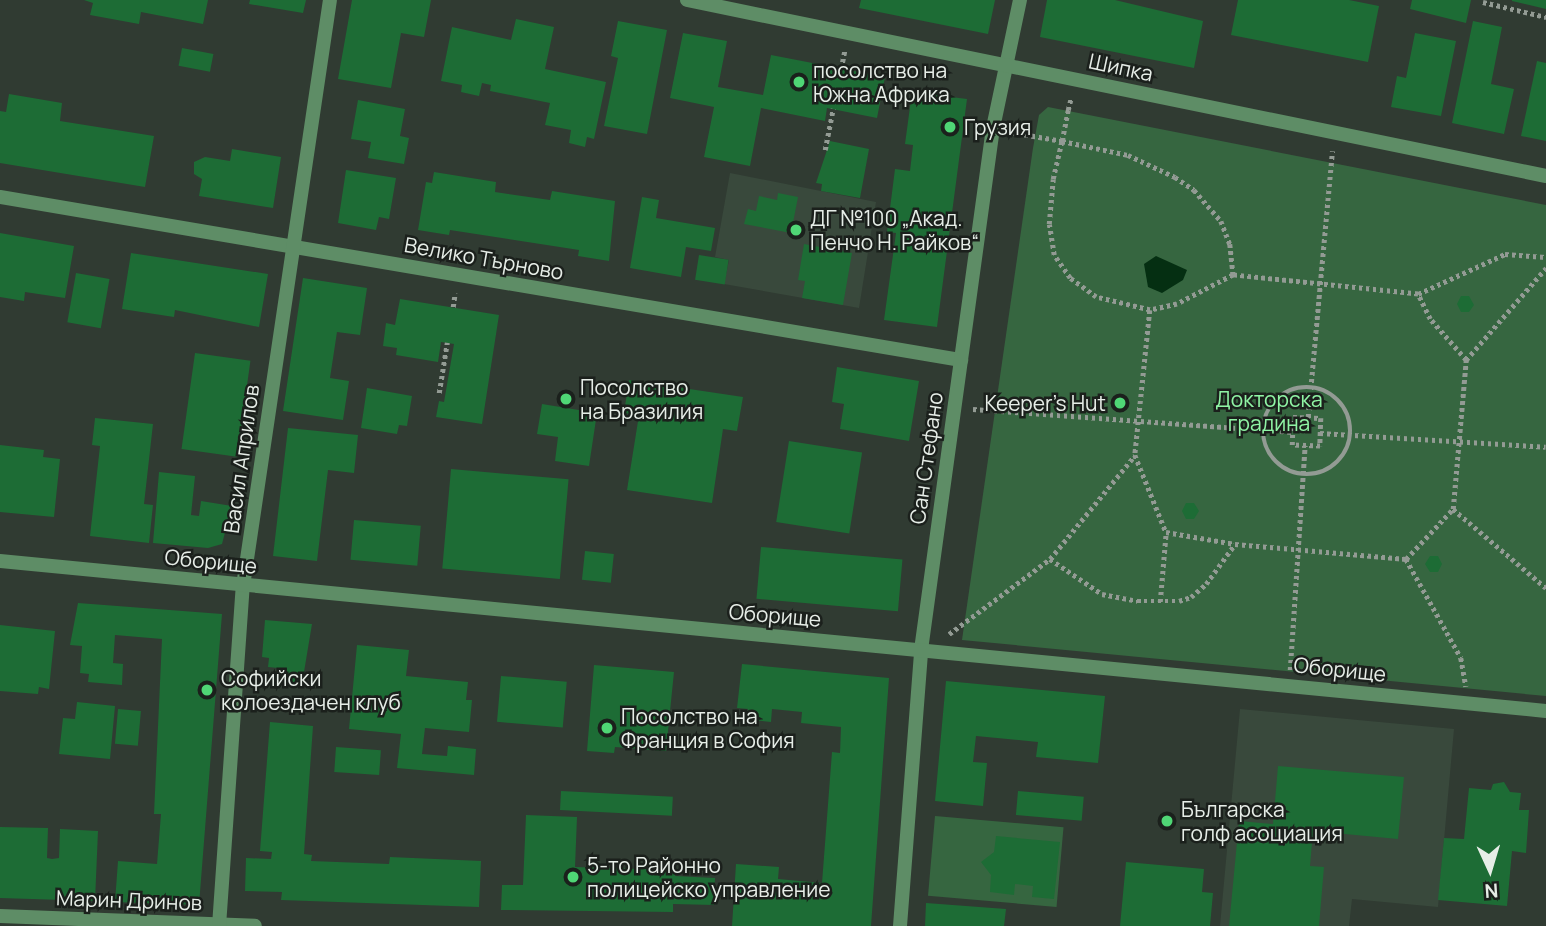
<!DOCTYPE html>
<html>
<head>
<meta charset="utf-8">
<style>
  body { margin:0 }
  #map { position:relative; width:1546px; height:926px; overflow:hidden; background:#303b32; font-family:Manrope,sans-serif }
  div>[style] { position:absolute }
  .built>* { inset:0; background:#39493c }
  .green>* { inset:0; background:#366640; transform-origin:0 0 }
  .water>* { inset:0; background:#052f12 }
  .building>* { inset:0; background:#1d6c35; transform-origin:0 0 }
  .path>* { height:4.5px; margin-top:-2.25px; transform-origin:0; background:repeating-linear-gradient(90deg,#939b94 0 3.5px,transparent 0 7px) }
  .path>.ring { margin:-2.25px; padding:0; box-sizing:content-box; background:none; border:4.5px solid #939b94; border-radius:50% }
  .minor>* { height:14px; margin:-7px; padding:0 7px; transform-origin:7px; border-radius:7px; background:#5e8d66 }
  .tertiary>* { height:14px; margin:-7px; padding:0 7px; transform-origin:7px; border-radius:7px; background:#5e8d66 }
  .dots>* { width:19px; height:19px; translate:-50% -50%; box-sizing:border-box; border:4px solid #1b201c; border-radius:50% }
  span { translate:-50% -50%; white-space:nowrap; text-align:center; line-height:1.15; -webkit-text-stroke:5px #1b201c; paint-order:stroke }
  .street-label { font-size:21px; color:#e6ede7 }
  .poi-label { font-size:21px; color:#e6ede7 }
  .left { translate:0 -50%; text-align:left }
  .right { translate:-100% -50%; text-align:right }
  .park-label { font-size:21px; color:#90f5a5 }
  .north { position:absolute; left:1455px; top:835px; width:70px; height:70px; -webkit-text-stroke:5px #1b201c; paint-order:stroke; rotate:176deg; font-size:19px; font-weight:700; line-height:28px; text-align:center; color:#e6ede7 }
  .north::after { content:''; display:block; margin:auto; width:24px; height:32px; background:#e6ede7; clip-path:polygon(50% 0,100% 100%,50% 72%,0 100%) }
</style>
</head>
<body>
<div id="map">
  <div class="built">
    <div style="clip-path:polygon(730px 173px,876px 202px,859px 308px,724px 284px,729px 260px,715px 257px)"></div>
    <div style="clip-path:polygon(1240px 709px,1454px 729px,1438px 907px,1352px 899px,1349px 926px,1220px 926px)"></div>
  </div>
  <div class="green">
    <div style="clip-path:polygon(1048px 107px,1546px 205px,1546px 696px,962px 640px,1033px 148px,1039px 115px)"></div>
    <div style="left:935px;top:816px;width:129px;height:80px;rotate:5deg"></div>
  </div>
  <div class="water">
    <div style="clip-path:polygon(1156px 256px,1187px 270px,1183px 280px,1162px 293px,1148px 287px,1144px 264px)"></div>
  </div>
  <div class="building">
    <div style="clip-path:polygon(84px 0,208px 0,203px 24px,141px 12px,139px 24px,90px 15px,93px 3px)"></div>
    <div style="clip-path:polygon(250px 0,306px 0,303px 13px,249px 4px)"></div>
    <div style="clip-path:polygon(352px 0,431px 0,424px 37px,401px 33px,391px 88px,338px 79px)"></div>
    <div style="clip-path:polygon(861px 0,995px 0,988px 34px,859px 8px)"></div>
    <div style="clip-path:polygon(1047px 0,1115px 0,1203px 21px,1194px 68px,1040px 37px)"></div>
    <div style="clip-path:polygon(1238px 0,1349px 0,1379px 6px,1368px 62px,1231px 35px)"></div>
    <div style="clip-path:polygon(1412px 0,1471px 0,1466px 23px,1410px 9px)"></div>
    <div style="clip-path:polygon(1512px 0,1546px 0,1546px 9px,1512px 1px)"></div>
    <div style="clip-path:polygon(516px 19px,554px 27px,545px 69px,606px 82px,594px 139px,587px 137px,585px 147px,569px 143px,571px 130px,545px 125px,550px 103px,490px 91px,491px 85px,482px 83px,479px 96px,461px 92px,462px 85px,441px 81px,452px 27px,511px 40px)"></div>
    <div style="clip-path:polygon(618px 21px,667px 30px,647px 134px,604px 126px,618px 58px,611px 56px)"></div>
    <div style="clip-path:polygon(1473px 21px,1502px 27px,1491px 84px,1514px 89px,1504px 134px,1452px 123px)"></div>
    <div style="clip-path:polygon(683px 33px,727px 41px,718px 87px,763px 95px,771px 55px,885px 77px,877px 118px,827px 108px,825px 121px,761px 108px,750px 166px,704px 157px,714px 107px,670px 98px)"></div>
    <div style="clip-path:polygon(1415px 33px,1456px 41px,1441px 116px,1391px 107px,1397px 76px,1406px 78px)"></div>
    <div style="left:182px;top:48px;width:32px;height:18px;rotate:11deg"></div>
    <div style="clip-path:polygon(1537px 61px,1546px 63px,1546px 141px,1521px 136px)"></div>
    <div style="clip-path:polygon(912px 92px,967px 99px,937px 327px,884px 320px,896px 233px,887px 232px,895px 169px,910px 171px,913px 145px,905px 144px)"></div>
    <div style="clip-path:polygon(9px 94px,62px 103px,60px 121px,154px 136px,145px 187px,0 163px,0 111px,6px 112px)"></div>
    <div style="clip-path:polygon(358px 100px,405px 109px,400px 136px,409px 138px,404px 164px,368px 158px,371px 142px,351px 139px)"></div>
    <div style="clip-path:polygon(830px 141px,869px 149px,860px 198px,821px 191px,822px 184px,816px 183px)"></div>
    <div style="clip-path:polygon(232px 149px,281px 157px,273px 208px,199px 196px,202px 179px,194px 174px,194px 162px,205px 157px,230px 161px)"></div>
    <div style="clip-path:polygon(346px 170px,396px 178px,389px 219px,379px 217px,376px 230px,338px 223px)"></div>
    <div style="clip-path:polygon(434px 172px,496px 182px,495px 192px,550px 200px,552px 191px,615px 201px,609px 261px,578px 256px,579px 250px,450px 230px,449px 235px,418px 230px,426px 182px,432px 183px)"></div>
    <div style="clip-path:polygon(778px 193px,798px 197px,791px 233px,744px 224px,748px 209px,756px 211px,759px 196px,777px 200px)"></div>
    <div style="clip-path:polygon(642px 197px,659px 200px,656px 218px,715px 228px,711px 251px,686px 247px,681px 277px,630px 268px)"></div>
    <div style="clip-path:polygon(0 233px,74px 246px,65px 298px,25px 292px,24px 301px,0 297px)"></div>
    <div style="clip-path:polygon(804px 244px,852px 253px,843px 305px,802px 298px,805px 281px,798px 280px)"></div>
    <div style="clip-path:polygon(131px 253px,268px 274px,259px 327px,175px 310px,174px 317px,122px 309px)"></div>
    <div style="left:699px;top:255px;width:30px;height:25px;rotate:9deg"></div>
    <div style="left:76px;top:273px;width:34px;height:50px;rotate:10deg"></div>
    <div style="clip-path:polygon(303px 278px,367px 288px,360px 335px,337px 332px,330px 378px,349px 381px,343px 420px,283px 411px)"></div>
    <div style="clip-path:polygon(1461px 296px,1469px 296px,1474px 305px,1469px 312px,1461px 312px,1457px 304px)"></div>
    <div style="clip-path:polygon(400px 299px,499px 315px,482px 424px,436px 417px,439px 401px,444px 402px,454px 344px,441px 342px,438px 362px,396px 355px,397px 348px,383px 346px,386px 323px,395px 325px)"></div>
    <div style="left:195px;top:353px;width:56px;height:97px;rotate:8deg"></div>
    <div style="clip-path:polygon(837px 367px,919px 381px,909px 441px,840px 429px,844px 404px,832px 402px)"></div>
    <div style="clip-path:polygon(629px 380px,743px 397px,737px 431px,723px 429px,712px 503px,627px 490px,639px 415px,624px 413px)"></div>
    <div style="clip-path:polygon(367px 388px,412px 396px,407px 426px,399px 425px,397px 434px,361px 428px)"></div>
    <div style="clip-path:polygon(542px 404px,597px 413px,589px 466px,555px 461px,558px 437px,537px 434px)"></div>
    <div style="clip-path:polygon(95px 418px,153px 424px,144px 504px,153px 505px,149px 543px,90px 536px,100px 446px,92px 445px)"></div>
    <div style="clip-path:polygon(288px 428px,358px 435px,354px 473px,328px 470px,317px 561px,273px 556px)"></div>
    <div style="left:789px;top:441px;width:74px;height:82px;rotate:9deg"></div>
    <div style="clip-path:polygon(0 445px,44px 450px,43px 457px,60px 459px,54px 517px,0 512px)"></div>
    <div style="left:451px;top:469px;width:118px;height:100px;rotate:5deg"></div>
    <div style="clip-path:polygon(159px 472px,195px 476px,191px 515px,199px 516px,201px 501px,232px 506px,222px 544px,208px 548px,153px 543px)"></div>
    <div style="clip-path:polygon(1186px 503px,1194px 503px,1199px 511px,1194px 519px,1186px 519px,1182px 511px)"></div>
    <div style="left:354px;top:520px;width:67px;height:40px;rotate:5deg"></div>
    <div style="left:761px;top:547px;width:142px;height:52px;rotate:5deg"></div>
    <div style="left:585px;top:551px;width:29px;height:29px;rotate:6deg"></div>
    <div style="clip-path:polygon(1430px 556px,1438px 556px,1442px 564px,1438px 572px,1430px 572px,1425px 564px)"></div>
    <div style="clip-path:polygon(78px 603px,222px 614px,199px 905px,115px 902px,118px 861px,157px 864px,161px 814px,154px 814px,162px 639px,115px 635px,113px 663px,123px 664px,122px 685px,88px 682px,89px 674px,80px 673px,82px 646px,70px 645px)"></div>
    <div style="clip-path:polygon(265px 620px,312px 624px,302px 684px,283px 683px,278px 668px,268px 667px,269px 658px,262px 657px)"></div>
    <div style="clip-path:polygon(0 625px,55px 631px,49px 689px,39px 687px,38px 694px,0 691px)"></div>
    <div style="clip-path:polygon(357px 645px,409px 650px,406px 676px,468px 682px,466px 700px,472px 700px,469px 732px,425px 728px,422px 754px,447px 756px,448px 746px,476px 749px,474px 775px,397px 768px,401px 734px,349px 729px)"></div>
    <div style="clip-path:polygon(742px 664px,889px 678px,871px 926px,732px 926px,736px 864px,779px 867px,778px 879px,822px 883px,832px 752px,840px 753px,841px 727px,801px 723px,802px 712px,772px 709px,771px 722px,747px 719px,748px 709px,737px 708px)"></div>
    <div style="clip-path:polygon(594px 665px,674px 672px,666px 751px,615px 747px,614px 753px,587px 751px)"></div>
    <div style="left:501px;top:676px;width:66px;height:46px;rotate:5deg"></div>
    <div style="clip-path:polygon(946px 681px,1105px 696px,1098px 763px,1036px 757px,1038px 742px,976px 736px,973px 762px,987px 763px,983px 806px,935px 801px)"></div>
    <div style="clip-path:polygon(77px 702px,115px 706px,110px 759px,59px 754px,63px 718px,75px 719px)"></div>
    <div style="left:118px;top:709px;width:23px;height:35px;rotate:5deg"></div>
    <div style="clip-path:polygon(270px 722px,313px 726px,304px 854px,312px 855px,311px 861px,389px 864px,390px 857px,481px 861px,479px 907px,281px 900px,282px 892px,245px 891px,246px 858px,271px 859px,272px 852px,260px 851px)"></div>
    <div style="left:336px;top:747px;width:45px;height:25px;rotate:4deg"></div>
    <div style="clip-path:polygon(1278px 766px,1404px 777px,1398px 839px,1313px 831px,1310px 866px,1324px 867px,1319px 926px,1229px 926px,1239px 821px,1273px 824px)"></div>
    <div style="clip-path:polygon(1504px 782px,1510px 792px,1521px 793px,1519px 810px,1529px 810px,1526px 853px,1512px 851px,1507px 906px,1438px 900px,1444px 838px,1464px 839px,1469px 788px,1491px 790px,1493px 784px)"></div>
    <div style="left:561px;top:791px;width:112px;height:19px;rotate:3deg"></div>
    <div style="left:1018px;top:791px;width:66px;height:24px;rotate:5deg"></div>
    <div style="clip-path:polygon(526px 815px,577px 817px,575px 867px,675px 870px,675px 876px,715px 878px,714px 905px,673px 904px,673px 912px,501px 910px,502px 885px,523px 885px)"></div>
    <div style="clip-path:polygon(0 827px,48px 828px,47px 858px,52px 859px,59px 858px,60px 829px,98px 831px,95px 901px,0 898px)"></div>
    <div style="clip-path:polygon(996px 836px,1060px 842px,1054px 899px,1032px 897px,1033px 886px,1015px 884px,1014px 895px,990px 892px,991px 875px,981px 862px,994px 852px)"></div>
    <div style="clip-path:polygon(1126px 862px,1204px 869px,1202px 892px,1213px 893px,1210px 926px,1120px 926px)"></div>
    <div style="clip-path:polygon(926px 903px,1006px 909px,1004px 926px,925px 926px)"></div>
  </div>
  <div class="path">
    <div style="left:1483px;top:2px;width:65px;rotate:13.4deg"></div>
    <div style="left:841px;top:69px;width:20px;rotate:-79deg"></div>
    <div style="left:1011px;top:132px;width:52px;rotate:10deg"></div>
    <div style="left:1062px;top:141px;width:67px;rotate:12deg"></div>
    <div style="left:1128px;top:155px;width:52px;rotate:25.1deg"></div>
    <div style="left:1175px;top:177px;width:23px;rotate:34deg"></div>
    <div style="left:1194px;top:190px;width:41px;rotate:48.9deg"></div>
    <div style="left:1221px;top:221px;width:25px;rotate:69deg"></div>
    <div style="left:1230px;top:244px;width:31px;rotate:84deg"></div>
    <div style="left:1233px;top:275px;width:63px;rotate:152.6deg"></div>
    <div style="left:1177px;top:304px;width:28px;rotate:167deg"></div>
    <div style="left:1150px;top:310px;width:56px;rotate:-166.5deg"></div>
    <div style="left:1096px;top:297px;width:32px;rotate:-144deg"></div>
    <div style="left:1070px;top:278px;width:28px;rotate:-125deg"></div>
    <div style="left:1054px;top:255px;width:31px;rotate:-99deg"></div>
    <div style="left:1049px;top:224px;width:45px;rotate:-84.9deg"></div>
    <div style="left:1053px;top:179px;width:39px;rotate:-77deg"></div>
    <div style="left:1062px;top:141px;width:32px;rotate:-79deg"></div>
    <div style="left:1068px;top:110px;width:12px;rotate:-76deg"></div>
    <div style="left:825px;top:150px;width:42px;rotate:-79deg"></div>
    <div style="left:1418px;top:294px;width:96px;rotate:-24.7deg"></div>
    <div style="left:1505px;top:254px;width:41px;rotate:4.2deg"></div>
    <div style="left:453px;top:307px;width:14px;rotate:-82deg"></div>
    <div style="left:1150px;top:310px;width:146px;rotate:95.9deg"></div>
    <div style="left:1135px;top:455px;width:83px;rotate:68.1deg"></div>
    <div style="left:1166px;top:532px;width:70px;rotate:9.9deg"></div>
    <div style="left:1235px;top:544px;width:172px;rotate:5deg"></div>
    <div style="left:1406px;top:559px;width:69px;rotate:-46.8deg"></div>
    <div style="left:1453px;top:509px;width:150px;rotate:-85deg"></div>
    <div style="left:1466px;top:360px;width:55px;rotate:-131.3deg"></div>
    <div style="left:1430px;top:319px;width:28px;rotate:-116deg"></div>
    <div style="left:1418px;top:294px;width:186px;rotate:-174.1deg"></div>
    <div style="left:1466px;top:360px;width:122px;rotate:-49deg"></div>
    <div class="ring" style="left:1263px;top:387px;width:83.5px;height:83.5px"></div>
    <div style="left:439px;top:393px;width:51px;rotate:-80.9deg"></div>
    <div style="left:973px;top:409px;width:321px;rotate:4.1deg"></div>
    <div style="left:1293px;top:417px;width:28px;rotate:2deg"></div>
    <div style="left:1321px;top:418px;width:28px;rotate:92deg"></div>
    <div style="left:1320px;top:446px;width:28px;rotate:-178deg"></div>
    <div style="left:1292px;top:445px;width:28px;rotate:-88deg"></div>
    <div style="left:1308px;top:417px;width:267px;rotate:-84.8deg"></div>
    <div style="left:1320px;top:433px;width:226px;rotate:3.5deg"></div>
    <div style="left:1453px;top:509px;width:122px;rotate:40.3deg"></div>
    <div style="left:1050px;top:559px;width:63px;rotate:33.9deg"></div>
    <div style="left:1102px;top:594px;width:36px;rotate:11deg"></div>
    <div style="left:1137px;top:601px;width:42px"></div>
    <div style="left:1179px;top:601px;width:13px;rotate:-18deg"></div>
    <div style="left:1191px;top:597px;width:20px;rotate:-41deg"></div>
    <div style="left:1206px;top:584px;width:49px;rotate:-54.1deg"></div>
    <div style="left:1406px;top:559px;width:113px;rotate:60.9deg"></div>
    <div style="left:1461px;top:658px;width:29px;rotate:80deg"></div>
    <div style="left:1160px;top:602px;width:70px;rotate:-85.1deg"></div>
    <div style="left:949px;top:634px;width:126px;rotate:-36.6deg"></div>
    <div style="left:1050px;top:559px;width:134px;rotate:-50.7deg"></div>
    <div style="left:1290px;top:670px;width:225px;rotate:-86.2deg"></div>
  </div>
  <div class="minor">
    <div style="left:0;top:197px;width:975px;rotate:9.63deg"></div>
    <div style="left:0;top:916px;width:255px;rotate:2.2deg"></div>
    <div style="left:219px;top:926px;width:341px;rotate:-86deg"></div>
    <div style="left:243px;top:586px;width:592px;rotate:-81.56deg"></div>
    <div style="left:900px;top:926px;width:277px;rotate:-85.6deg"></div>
    <div style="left:921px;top:650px;width:527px;rotate:-82.15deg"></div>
    <div style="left:993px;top:128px;width:131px;rotate:-78.1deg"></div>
  </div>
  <div class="tertiary">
    <div style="left:687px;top:0;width:877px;rotate:11.58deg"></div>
    <div style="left:0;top:561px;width:1553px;rotate:5.54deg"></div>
  </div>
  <div class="dots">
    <div style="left:799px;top:82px;background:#4fd675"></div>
    <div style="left:950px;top:127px;background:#4fd675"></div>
    <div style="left:796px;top:230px;background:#4fd675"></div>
    <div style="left:566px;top:399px;background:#4fd675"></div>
    <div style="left:1120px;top:403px;background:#4fd675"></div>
    <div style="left:207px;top:690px;background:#4fd675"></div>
    <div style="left:607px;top:728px;background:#4fd675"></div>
    <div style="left:1167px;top:821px;background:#4fd675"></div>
    <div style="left:573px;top:877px;background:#4fd675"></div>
  </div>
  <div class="street-label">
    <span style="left:1121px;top:67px;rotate:12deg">Шипка</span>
    <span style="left:484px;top:258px;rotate:10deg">Велико Търново</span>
    <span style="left:926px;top:458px;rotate:-82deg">Сан Стефано</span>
    <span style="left:241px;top:459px;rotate:-82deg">Васил Априлов</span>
    <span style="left:211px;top:561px;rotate:6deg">Оборище</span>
    <span style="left:775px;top:615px;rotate:5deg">Оборище</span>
    <span style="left:1340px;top:669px;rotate:6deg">Оборище</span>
    <span style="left:129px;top:900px;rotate:2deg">Марин Дринов</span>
  </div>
  <div class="poi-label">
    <span class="left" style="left:813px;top:82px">посолство на<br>Южна Африка</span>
    <span class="left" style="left:964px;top:127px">Грузия</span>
    <span class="left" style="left:810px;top:230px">ДГ №100 „Акад.<br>Пенчо Н. Райков“</span>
    <span class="left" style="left:580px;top:399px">Посолство<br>на Бразилия</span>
    <span class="right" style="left:1106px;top:403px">Keeper's Hut</span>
    <span class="left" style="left:221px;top:690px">Софийски<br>колоездачен клуб</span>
    <span class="left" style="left:621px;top:728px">Посолство на<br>Франция в София</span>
    <span class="left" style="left:1181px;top:821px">Българска<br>голф асоциация</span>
    <span class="left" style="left:587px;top:877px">5-то Районно<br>полицейско управление</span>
  </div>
  <div class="park-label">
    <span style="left:1269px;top:411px">Докторска<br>градина</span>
  </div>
  <div class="north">N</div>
</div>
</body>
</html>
